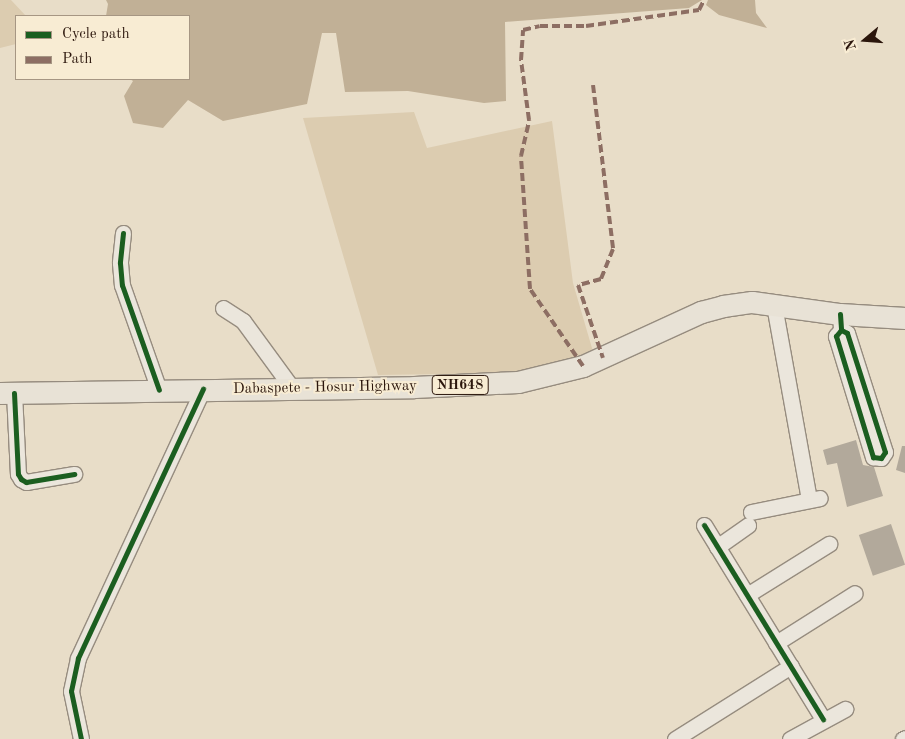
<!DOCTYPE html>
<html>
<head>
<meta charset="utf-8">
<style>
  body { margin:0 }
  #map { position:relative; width:905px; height:739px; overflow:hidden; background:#e8ddc8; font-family:"Old Standard TT",serif }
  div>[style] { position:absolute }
  .green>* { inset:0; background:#dcccb0 }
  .water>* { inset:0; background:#c1b096 }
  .building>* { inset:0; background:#b2a99b; transform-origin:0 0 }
  .roads { filter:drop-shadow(1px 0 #968c7f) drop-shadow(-1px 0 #968c7f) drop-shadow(0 1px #968c7f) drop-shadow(0 -1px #968c7f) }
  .minor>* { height:15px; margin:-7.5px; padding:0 7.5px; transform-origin:7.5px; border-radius:7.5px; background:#ebe6dc }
  .highway>* { height:21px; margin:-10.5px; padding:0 10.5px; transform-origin:10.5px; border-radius:10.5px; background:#e8e2d6 }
  .quiet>* { height:4px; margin-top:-2px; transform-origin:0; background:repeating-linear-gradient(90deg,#8d6e63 0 8px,transparent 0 12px) }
  .cycleway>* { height:5px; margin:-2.5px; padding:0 2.5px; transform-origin:2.5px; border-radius:2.5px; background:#1b5e20 }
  span { translate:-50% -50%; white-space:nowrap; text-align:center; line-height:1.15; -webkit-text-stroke:4px #f8ecd3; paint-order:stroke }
  .shield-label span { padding:1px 4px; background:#f8ecd3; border:1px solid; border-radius:4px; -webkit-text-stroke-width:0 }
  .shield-label { font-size:14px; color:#2b160c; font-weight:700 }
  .street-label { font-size:15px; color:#2b160c }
  .legend { position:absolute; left:15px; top:15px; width:175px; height:65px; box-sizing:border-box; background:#f8ecd3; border:1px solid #a69683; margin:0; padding:6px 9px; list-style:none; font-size:15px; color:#2b160c }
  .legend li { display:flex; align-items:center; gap:10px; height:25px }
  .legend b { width:25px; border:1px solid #a69683 }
  .north { position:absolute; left:840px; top:15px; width:50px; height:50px; -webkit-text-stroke:4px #f8ecd3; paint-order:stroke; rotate:252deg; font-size:14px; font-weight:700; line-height:20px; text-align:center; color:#2b160c }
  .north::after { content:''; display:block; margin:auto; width:18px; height:22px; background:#2b160c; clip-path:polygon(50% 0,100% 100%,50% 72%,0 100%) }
</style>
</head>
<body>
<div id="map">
  <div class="green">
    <div style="clip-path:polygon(0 0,11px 0,26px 16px,16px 16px,16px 44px,0 48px)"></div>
    <div style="clip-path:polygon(414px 112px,427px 148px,552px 121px,573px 283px,594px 355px,514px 373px,378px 375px,303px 118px)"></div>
  </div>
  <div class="water">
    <div style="clip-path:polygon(106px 0,702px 0,689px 8px,505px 22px,506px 101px,484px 103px,408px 91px,345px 92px,336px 33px,322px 33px,307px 104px,223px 121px,188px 100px,163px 128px,133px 123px,124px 96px,133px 81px,130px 79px,189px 79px,189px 16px,106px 16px,108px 4px)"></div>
    <div style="clip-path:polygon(708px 0,755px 0,756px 13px,767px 28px,719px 15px,706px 5px)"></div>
  </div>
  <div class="building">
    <div style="clip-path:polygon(856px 440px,863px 465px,874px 467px,883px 496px,847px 507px,837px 463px,827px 465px,823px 450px)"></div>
    <div style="clip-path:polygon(902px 446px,905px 446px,905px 473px,896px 470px)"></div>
    <div style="left:891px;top:524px;width:43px;height:34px;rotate:71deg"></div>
  </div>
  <div class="roads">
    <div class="minor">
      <div style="left:123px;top:233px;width:30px;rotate:96deg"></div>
      <div style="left:120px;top:263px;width:22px;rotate:85deg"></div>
      <div style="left:122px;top:285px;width:111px;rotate:70.6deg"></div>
      <div style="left:774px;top:305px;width:198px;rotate:79.8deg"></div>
      <div style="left:223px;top:308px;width:24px;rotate:33deg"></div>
      <div style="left:243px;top:321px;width:83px;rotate:53.8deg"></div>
      <div style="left:840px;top:314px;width:16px;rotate:86deg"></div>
      <div style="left:841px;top:330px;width:8px;rotate:130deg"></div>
      <div style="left:836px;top:336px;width:127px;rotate:73deg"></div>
      <div style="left:873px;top:457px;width:8px;rotate:7deg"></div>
      <div style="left:881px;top:458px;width:7px;rotate:-56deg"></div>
      <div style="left:885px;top:452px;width:125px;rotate:-107.7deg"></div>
      <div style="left:847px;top:333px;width:7px;rotate:-153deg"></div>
      <div style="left:14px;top:393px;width:81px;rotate:87.2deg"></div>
      <div style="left:18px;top:474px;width:6px;rotate:59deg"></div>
      <div style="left:21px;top:479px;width:6px;rotate:31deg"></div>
      <div style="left:26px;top:482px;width:49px;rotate:-9.5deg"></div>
      <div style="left:751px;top:512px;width:70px;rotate:-11.5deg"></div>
      <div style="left:704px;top:525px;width:228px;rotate:58.5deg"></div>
      <div style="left:717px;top:547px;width:38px;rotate:-35deg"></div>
      <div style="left:747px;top:595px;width:97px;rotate:-31.9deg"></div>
      <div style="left:776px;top:643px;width:93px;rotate:-32.3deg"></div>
      <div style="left:81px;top:739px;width:49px;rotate:-101.8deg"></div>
      <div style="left:71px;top:691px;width:34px;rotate:-78deg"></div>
      <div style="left:78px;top:658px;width:297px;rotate:-65.1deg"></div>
      <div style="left:675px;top:739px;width:137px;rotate:-32.2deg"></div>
      <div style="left:790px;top:739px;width:63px;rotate:-28.6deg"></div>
      <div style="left:903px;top:739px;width:2px;rotate:-27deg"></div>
    </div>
    <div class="highway">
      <div style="left:0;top:393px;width:414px;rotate:-0.8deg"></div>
      <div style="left:414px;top:387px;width:104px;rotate:-2.8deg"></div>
      <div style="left:518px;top:382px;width:67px;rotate:-13.8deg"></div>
      <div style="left:583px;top:366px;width:130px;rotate:-24.6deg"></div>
      <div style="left:701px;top:312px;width:23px;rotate:-15deg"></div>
      <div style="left:723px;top:306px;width:29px;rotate:-8deg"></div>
      <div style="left:752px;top:302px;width:89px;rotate:7.8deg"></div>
      <div style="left:840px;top:314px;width:65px;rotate:3.5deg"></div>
    </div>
  </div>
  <div class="quiet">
    <div style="left:593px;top:85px;width:165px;rotate:83deg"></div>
    <div style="left:613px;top:249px;width:32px;rotate:112deg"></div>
    <div style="left:601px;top:279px;width:24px;rotate:165deg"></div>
    <div style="left:578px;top:285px;width:77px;rotate:71.1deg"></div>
    <div style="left:583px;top:366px;width:93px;rotate:-124.5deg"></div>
    <div style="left:530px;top:289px;width:133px;rotate:-93.9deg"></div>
    <div style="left:521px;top:156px;width:37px;rotate:-77deg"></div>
    <div style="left:529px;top:120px;width:61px;rotate:-97.6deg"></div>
    <div style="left:521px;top:60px;width:30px;rotate:-86deg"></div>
    <div style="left:523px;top:30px;width:17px;rotate:-13deg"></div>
    <div style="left:540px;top:26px;width:46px"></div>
    <div style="left:586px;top:26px;width:114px;rotate:-8.1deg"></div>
    <div style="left:699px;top:10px;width:11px;rotate:-63deg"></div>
  </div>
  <div class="cycleway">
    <div style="left:123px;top:233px;width:30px;rotate:96deg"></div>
    <div style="left:120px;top:263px;width:22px;rotate:85deg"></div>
    <div style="left:122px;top:285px;width:111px;rotate:70.6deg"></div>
    <div style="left:840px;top:314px;width:16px;rotate:86deg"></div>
    <div style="left:841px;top:330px;width:8px;rotate:130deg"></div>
    <div style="left:836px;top:336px;width:127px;rotate:73deg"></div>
    <div style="left:873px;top:457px;width:8px;rotate:7deg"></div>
    <div style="left:881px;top:458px;width:7px;rotate:-56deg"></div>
    <div style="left:885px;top:452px;width:125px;rotate:-107.7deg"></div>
    <div style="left:847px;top:333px;width:7px;rotate:-153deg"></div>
    <div style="left:14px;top:393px;width:81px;rotate:87.2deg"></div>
    <div style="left:18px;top:474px;width:6px;rotate:59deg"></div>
    <div style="left:21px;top:479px;width:6px;rotate:31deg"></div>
    <div style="left:26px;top:482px;width:49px;rotate:-9.5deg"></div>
    <div style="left:704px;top:525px;width:228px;rotate:58.5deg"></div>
    <div style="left:81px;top:739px;width:49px;rotate:-101.8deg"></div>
    <div style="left:71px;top:691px;width:34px;rotate:-78deg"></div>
    <div style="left:78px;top:658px;width:297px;rotate:-65.1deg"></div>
  </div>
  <div class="shield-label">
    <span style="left:460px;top:385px">NH648</span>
  </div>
  <div class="street-label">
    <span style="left:325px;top:388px;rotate:-1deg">Dabaspete - Hosur Highway</span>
  </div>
  <ul class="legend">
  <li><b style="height:6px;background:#1b5e20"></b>Cycle path</li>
  <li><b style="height:6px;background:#8d6e63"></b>Path</li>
  </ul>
  <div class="north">N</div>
</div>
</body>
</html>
